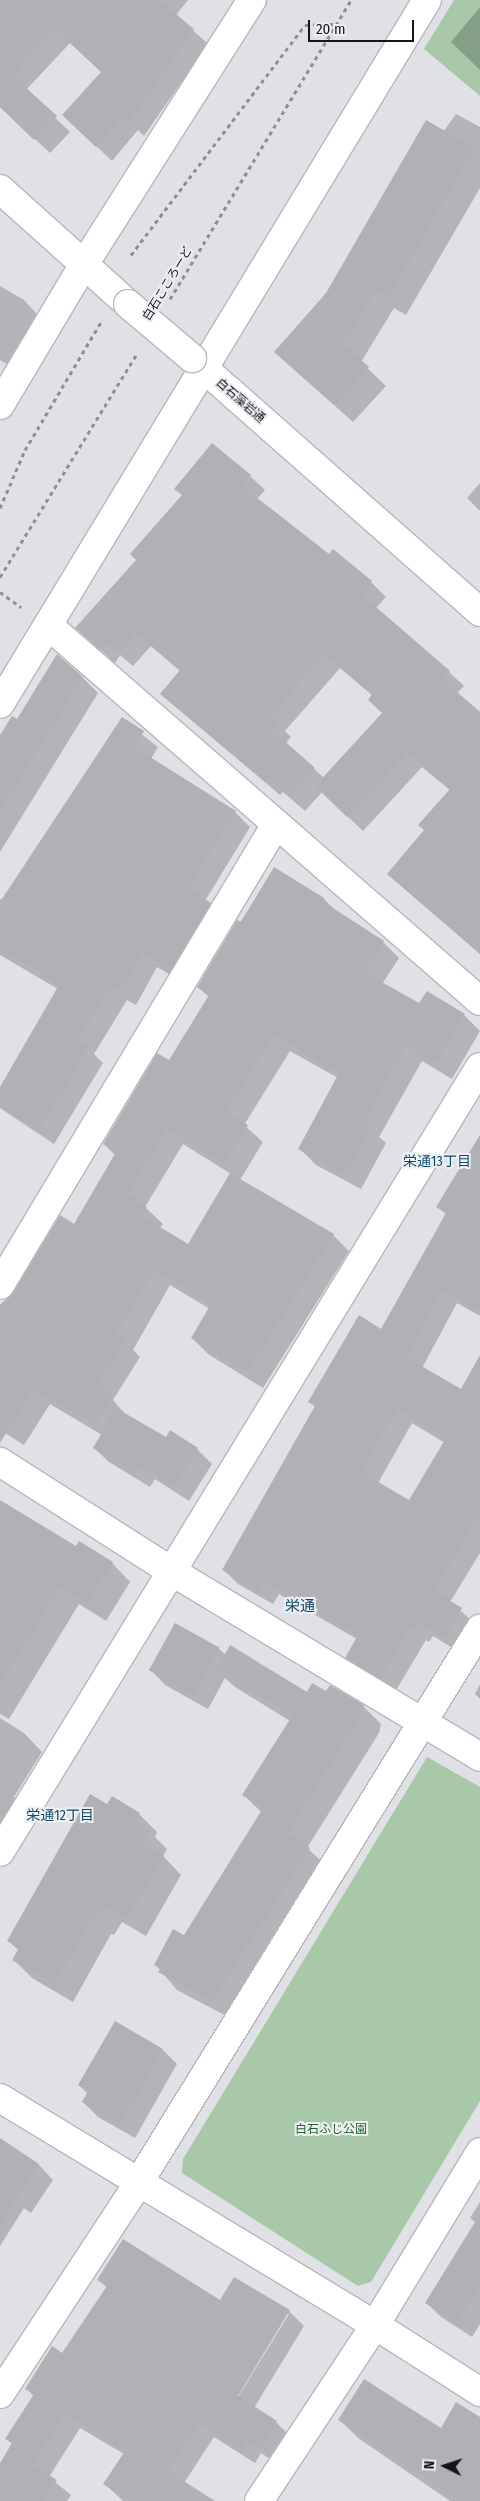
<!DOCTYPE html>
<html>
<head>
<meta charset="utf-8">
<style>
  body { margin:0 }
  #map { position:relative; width:480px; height:2501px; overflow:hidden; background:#e0e1e6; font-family:"Fira Sans Condensed","Noto Sans JP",sans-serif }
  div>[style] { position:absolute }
  .green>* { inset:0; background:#a8c8a9 }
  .shadow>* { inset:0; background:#0003 }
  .building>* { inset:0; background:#afb1b5; transform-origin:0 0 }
  .path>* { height:3px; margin-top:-1.5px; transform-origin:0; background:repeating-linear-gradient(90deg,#8e8f93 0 4px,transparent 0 8px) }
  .roads { filter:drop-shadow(1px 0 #b7b8bc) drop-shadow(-1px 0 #b7b8bc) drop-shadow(0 1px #b7b8bc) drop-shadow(0 -1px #b7b8bc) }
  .minor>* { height:28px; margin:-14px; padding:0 14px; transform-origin:14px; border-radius:14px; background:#fff }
  .secondary>* { height:28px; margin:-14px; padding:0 14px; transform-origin:14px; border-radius:14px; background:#fff }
  .bridges { filter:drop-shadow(1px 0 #b7b8bc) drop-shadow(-1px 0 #b7b8bc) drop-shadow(0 1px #b7b8bc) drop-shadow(0 -1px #b7b8bc) }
  .secondary-bridge>* { height:28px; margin:-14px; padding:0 14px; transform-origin:14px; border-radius:14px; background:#fff }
  span { translate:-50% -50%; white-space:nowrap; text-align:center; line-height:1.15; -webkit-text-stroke:4px #edeff3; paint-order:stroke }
  .street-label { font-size:12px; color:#151517 }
  .park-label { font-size:12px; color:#20652c }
  .neighbourhood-label { font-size:14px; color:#104a6b }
  .quarter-label { font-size:15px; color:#104a6b }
  .north { position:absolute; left:420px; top:2441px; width:50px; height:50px; -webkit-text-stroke:4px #edeff3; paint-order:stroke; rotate:274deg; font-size:14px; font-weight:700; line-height:20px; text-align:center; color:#151517 }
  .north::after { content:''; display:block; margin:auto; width:18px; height:22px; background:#151517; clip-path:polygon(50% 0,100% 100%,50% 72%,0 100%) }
  .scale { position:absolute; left:308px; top:20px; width:106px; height:22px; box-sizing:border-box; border:2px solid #151517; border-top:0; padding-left:6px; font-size:15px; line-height:18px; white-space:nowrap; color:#151517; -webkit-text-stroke:4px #edeff3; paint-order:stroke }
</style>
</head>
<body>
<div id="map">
  <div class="green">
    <div style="clip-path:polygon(454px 0,480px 0,480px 96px,424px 49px)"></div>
    <div style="clip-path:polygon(427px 1757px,480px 1787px,480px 2101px,371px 2282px,358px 2286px,182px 2173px,183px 2159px)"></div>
  </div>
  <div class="shadow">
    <div style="clip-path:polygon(0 0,188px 0,176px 15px,208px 44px,144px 136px,138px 130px,112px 161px,78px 129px,102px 72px,70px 43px,26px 90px,70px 132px,50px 153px,0 107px)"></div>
    <div style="clip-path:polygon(480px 7px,480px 70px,451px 42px)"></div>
    <div style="clip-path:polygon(456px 114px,480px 127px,480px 188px,406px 315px,394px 308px,361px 362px,386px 386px,353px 422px,294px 369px,327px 294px)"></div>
    <div style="clip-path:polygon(0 286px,24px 300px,38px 315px,8px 365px,0 360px)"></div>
    <div style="clip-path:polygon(evenodd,250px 476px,265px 490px,257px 499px,329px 555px,371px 582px,386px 597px,376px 608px,449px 672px,464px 686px,457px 693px,480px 712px,480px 954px,388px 873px,425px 830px,451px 791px,422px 767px,363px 831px,322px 792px,305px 811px,283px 792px,280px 795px,162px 694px,181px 672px,151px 646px,133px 666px,120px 655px,115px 663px,77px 628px,250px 476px,340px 668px,373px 696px,383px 713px,324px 778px,286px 743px,291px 737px,285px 731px,340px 668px)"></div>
    <div style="clip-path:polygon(480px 483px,480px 511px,467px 498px)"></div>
    <div style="clip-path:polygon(82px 677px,98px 693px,0 852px,0 737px,17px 721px)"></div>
    <div style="clip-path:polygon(122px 719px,158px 747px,151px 759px,235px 812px,250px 827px,205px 901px,225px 919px,186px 984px,157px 967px,136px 1005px,127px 1000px,94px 1054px,103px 1063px,54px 1144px,0 1108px,0 1089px,58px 989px,0 955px,0 899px,3px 900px)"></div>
    <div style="clip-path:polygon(evenodd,275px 869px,324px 899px,338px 913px,383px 942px,399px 958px,382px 984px,420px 1005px,464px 1015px,480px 1031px,452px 1079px,422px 1061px,379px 1137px,386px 1143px,361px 1189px,316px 1165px,300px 1149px,338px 1078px,290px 1051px,244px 1125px,263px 1142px,240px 1180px,333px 1235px,349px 1251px,263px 1388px,208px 1354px,192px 1338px,210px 1309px,170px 1285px,133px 1350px,140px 1357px,113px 1400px,126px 1415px,166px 1439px,170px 1432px,197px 1449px,212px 1464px,189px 1501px,155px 1479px,150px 1487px,109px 1462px,94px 1448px,102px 1435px,50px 1404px,24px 1445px,0 1430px,0 1308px,75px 1225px,116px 1156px,104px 1144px,169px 1062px,209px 997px,198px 987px,275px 869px,183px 1144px,231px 1174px,188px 1246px,160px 1228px,163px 1224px,145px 1207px,183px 1144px)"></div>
    <div style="clip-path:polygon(evenodd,480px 1137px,480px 1316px,457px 1303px,422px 1368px,461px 1391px,480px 1357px,480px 1553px,450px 1602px,476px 1624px,459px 1652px,433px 1636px,429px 1642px,426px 1640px,395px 1692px,362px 1672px,347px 1657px,357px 1639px,279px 1594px,273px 1604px,238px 1584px,223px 1569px,316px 1408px,310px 1402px,382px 1331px,447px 1215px,438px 1207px,480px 1137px,412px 1423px,445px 1443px,409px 1501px,378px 1483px,412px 1423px)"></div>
    <div style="clip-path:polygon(0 1503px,76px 1548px,112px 1563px,130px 1582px,106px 1621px,79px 1604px,9px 1719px,0 1714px)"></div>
    <div style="clip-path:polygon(219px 1649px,226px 1655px,307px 1693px,326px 1693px,363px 1706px,381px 1724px,379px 1733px,307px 1848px,327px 1866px,232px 2019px,177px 1990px,155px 1964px,185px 1937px,262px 1813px,244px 1795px,290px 1721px,235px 1687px,225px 1678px,208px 1709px,165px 1685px,151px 1670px)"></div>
    <div style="clip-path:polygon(480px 1684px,480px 1699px,475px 1694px)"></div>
    <div style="clip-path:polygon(0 1718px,24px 1733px,42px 1752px,14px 1797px,20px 1803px,0 1837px)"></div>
    <div style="clip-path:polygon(108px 1805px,139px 1814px,157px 1832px,155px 1837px,167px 1849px,163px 1856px,181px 1875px,146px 1936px,122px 1922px,114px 1935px,111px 1934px,73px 2002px,32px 1978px,14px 1960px,19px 1951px,9px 1941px)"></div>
    <div style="clip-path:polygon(163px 2050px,177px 2064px,135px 2138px,98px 2117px,83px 2102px,88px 2094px,79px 2085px)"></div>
    <div style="clip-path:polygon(0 2140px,39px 2165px,53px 2180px,31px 2213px,24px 2208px,0 2246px)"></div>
    <div style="clip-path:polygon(480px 2202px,480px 2324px,472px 2337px,441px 2317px,426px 2302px,476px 2223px,470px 2218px)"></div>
    <div style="clip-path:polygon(evenodd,99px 2280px,289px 2311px,304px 2326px,254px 2408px,276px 2422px,291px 2437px,275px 2462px,261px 2453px,255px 2463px,214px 2437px,184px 2483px,212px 2501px,123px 2501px,105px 2484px,124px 2454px,80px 2428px,49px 2477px,71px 2495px,67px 2501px,0 2501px,0 2466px,13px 2445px,7px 2439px,34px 2396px,27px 2389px,63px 2355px,107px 2288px,99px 2280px,286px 2314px,289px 2314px,235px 2402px,233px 2401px,286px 2314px)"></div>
    <div style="clip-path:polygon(480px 2419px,480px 2501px,450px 2501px,358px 2438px,340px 2420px,441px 2429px)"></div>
  </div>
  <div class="building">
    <div style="clip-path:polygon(0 0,159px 0,194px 29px,129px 122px,122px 116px,96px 147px,62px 115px,101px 72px,55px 29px,12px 75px,57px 116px,34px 140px,0 107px)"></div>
    <div style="clip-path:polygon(426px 120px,475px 148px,388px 298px,376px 291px,343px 344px,369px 367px,334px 405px,274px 352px,326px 293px)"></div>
    <div style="clip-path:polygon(212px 443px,251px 475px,242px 486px,329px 554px,333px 549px,372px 581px,361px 594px,450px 671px,442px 679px,480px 712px,480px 954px,387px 874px,424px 830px,418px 825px,450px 789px,407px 753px,347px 817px,315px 786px,382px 713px,368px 700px,372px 694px,324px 654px,271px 716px,277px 721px,271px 729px,315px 768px,290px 797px,268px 778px,265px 782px,160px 694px,180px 670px,136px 633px,118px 653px,105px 641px,100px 650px,75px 628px,136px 560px,130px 554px,182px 495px,174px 489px)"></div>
    <div style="clip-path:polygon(57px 654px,83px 677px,0 812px,0 735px,12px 716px,17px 719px)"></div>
    <div style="clip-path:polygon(122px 717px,144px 731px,134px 747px,236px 811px,188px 888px,211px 903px,171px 970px,142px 953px,120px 991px,112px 986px,78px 1040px,89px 1047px,39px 1130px,0 1107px,0 1087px,59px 985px,0 948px,0 902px)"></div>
    <div style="clip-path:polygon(274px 867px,324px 898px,322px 901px,384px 941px,364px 972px,419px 1003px,427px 991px,465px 1014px,436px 1063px,406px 1046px,363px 1122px,371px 1126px,345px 1174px,298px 1149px,339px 1073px,274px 1035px,226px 1112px,248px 1125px,224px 1164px,167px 1129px,127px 1194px,147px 1207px,142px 1216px,188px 1244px,230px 1173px,334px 1234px,247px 1373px,191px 1338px,211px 1304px,154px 1270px,116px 1335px,125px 1340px,96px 1387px,112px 1397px,95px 1425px,33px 1389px,0 1443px,0 1305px,13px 1293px,60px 1215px,74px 1224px,116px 1152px,103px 1144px,157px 1053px,169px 1060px,209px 995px,197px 987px,237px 920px,241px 922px)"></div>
    <div style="clip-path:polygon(evenodd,480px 1135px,480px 1311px,442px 1289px,406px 1357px,461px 1389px,480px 1355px,480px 1513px,434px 1591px,462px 1608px,444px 1638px,417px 1622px,413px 1628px,411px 1626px,380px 1679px,345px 1658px,358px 1635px,264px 1580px,258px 1590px,222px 1570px,315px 1406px,308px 1402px,359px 1315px,381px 1329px,446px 1213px,436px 1207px,480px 1135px,397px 1409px,446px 1438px,409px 1500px,361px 1472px,397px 1409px)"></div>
    <div style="clip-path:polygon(116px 1408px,166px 1437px,170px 1430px,198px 1448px,174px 1487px,140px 1465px,135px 1473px,93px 1448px)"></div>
    <div style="clip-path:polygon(0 1500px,76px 1546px,79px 1541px,113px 1562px,87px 1604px,60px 1587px,0 1685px)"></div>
    <div style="left:175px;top:1623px;width:51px;height:54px;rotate:29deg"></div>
    <div style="clip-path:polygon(230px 1645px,307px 1692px,312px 1683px,326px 1691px,330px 1685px,364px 1705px,360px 1713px,362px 1714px,287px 1834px,310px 1848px,249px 1944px,247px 1943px,214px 2002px,158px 1972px,161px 1968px,154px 1965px,173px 1929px,184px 1935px,263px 1808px,242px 1795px,292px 1716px,216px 1670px)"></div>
    <div style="clip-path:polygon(90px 1794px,107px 1804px,112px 1796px,140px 1813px,135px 1821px,150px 1830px,142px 1843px,164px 1856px,128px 1918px,104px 1905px,96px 1918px,93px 1916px,55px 1984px,12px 1960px,19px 1948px,7px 1941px)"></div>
    <div style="clip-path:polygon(115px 2021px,163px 2049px,120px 2125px,82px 2102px,88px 2091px,78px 2085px)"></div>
    <div style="clip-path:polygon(0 2138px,39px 2164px,0 2224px)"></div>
    <div style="clip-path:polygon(480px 2214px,480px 2286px,457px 2323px,425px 2303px)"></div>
    <div style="clip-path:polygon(123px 2239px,220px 2300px,234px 2277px,290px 2310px,238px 2396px,277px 2421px,260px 2448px,246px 2439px,240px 2449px,199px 2423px,168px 2471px,215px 2501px,130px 2501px,103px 2484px,125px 2451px,65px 2414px,32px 2465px,57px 2480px,44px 2501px,0 2501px,0 2463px,12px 2443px,5px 2439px,34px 2394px,25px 2389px,52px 2346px,62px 2353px,107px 2286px,97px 2280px)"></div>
    <div style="clip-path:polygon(364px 2379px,441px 2428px,456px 2402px,480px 2417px,480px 2501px,458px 2501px,338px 2420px)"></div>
  </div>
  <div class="path">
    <div style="left:131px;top:255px;width:288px;rotate:-52.9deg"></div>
    <div style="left:305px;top:25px;width:30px;rotate:-2deg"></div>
    <div style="left:170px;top:299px;width:350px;rotate:-58.8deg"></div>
    <div style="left:0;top:508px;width:63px;rotate:-66.7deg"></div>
    <div style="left:25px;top:450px;width:149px;rotate:-59.3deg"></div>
    <div style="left:0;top:577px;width:263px;rotate:-58.5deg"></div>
    <div style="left:0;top:592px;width:26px;rotate:36deg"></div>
  </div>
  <div class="roads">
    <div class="minor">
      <div style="left:0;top:405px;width:162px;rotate:-59.2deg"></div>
      <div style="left:83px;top:266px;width:315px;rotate:-57.6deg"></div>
      <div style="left:49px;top:626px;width:571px;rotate:41.03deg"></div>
      <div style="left:0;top:704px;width:823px;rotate:-58.76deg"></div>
      <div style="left:0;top:1285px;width:535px;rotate:-59.07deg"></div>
      <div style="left:0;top:1462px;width:203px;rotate:32.5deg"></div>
      <div style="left:171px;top:1571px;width:361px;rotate:31deg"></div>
      <div style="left:0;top:1852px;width:920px;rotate:-58.56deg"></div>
      <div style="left:0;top:2098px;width:438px;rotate:31.2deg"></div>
      <div style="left:375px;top:2325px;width:125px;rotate:32.5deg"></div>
      <div style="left:0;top:2394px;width:254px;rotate:-56.7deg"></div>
      <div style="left:139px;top:2182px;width:650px;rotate:-58.34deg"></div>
      <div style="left:259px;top:2501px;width:211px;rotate:-56.6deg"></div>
      <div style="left:375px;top:2325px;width:202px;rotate:-58.7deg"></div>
    </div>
    <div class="secondary">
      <div style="left:0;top:189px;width:172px;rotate:41.9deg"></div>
      <div style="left:192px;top:358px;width:384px;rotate:41.4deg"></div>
    </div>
  </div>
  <div class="bridges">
    <div class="secondary-bridge">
      <div style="left:128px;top:304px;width:84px;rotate:40.2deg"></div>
    </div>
  </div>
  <div class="street-label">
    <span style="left:168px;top:284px;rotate:-59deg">白石こころーど</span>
    <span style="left:240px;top:401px;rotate:41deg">白石藻岩通</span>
  </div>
  <div class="park-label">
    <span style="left:331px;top:2130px">白石ふじ公園</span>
  </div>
  <div class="neighbourhood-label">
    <span style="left:437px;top:1162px">栄通13丁目</span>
    <span style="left:60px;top:1816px">栄通12丁目</span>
  </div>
  <div class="quarter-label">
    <span style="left:300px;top:1607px">栄通</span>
  </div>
  <div class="north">N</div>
  <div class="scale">20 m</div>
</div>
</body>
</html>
